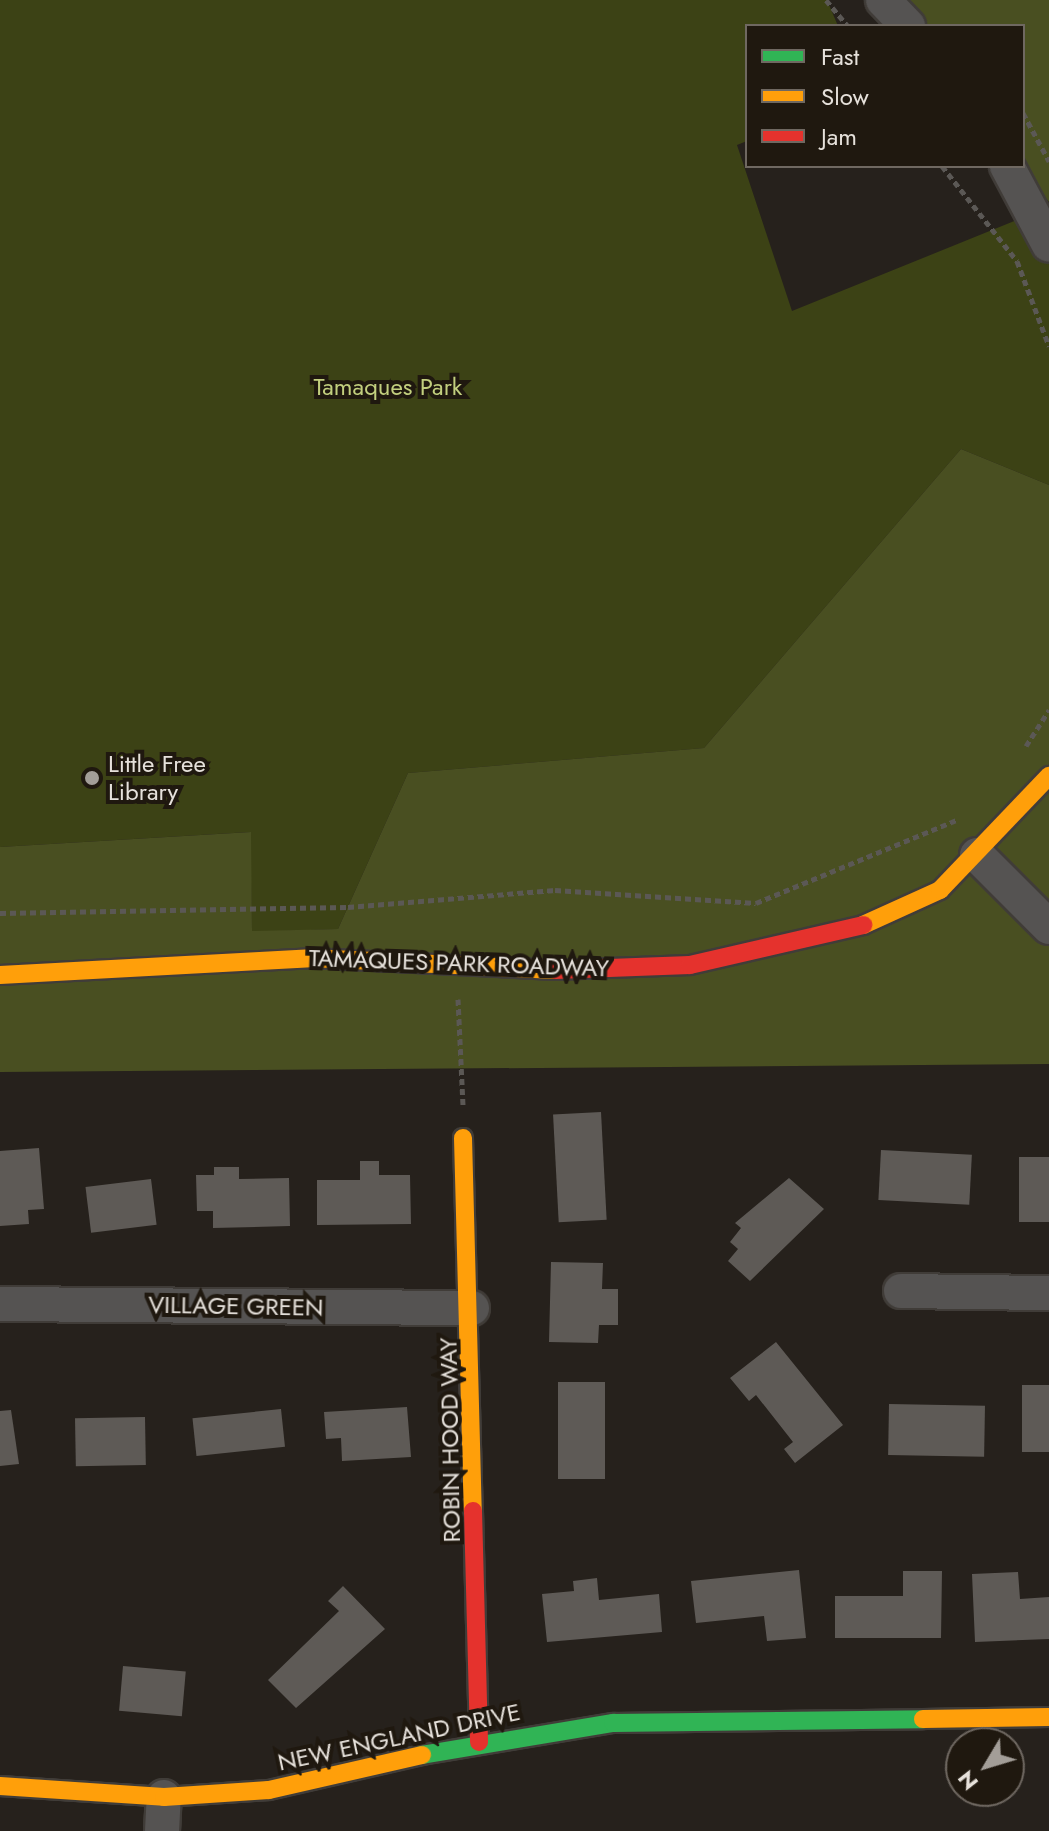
<!DOCTYPE html>
<html>
<head>
<meta charset="utf-8">
<style>
  body { margin:0 }
  #map { position:relative; width:1049px; height:1831px; overflow:hidden; background:#26211c; font-family:Jost,sans-serif }
  div>[style] { position:absolute }
  .green>* { inset:0; background:#3c4215 }
  .forest>* { inset:0; background:#494f21 }
  .building>* { inset:0; background:#5e5a56; transform-origin:0 0 }
  .path>* { height:5px; margin-top:-2.5px; transform-origin:0; background:repeating-linear-gradient(90deg,#5b5855 0 6px,transparent 0 10px) }
  .roads { filter:drop-shadow(2px 0 #403c38) drop-shadow(-2px 0 #403c38) drop-shadow(0 2px #403c38) drop-shadow(0 -2px #403c38) }
  .street>* { height:34px; margin:-17px; padding:0 17px; transform-origin:17px; border-radius:17px; background:#555352 }
  .fast>* { height:18px; margin:-9px; padding:0 9px; transform-origin:9px; border-radius:9px; background:#30b455 }
  .slow>* { height:18px; margin:-9px; padding:0 9px; transform-origin:9px; border-radius:9px; background:#ff9f0a }
  .jam>* { height:18px; margin:-9px; padding:0 9px; transform-origin:9px; border-radius:9px; background:#e5322d }
  .dots>* { width:22px; height:22px; translate:-50% -50%; box-sizing:border-box; border:4px solid #1f180f; border-radius:50% }
  span { translate:-50% -50%; white-space:nowrap; text-align:center; line-height:1.15; -webkit-text-stroke:8px #1f180f; paint-order:stroke }
  .park-label { font-size:24px; color:#c2cf7e }
  .poi-label { font-size:24px; color:#e6e1db }
  .left { translate:0 -50%; text-align:left }
  .street-label { font-size:24px; color:#e6e1db }
  .legend { position:absolute; left:745px; top:24px; width:280px; height:144px; box-sizing:border-box; background:#1f180f; border:2px solid #6f6861; margin:0; padding:10px 14px; list-style:none; font-size:24px; color:#e6e1db }
  .legend li { display:flex; align-items:center; gap:16px; height:40px }
  .legend b { width:40px; border:2px solid #6f6861 }
  .north { position:absolute; left:945px; top:1727px; width:80px; height:80px; box-sizing:border-box; background:#1f180f; border:2px solid #6f6861; border-radius:50%; rotate:232deg; font-size:22px; font-weight:700; line-height:32px; text-align:center; color:#e6e1db }
  .north::after { content:''; display:block; margin:auto; width:28px; height:36px; background:#a39e98; clip-path:polygon(50% 0,100% 100%,50% 72%,0 100%) }
</style>
</head>
<body>
<div id="map">
  <div class="green">
    <div style="clip-path:polygon(0 0,827px 0,838px 26px,747px 26px,747px 141px,737px 145px,792px 311px,1049px 207px,1049px 485px,961px 449px,704px 748px,408px 773px,338px 929px,252px 932px,250px 832px,0 847px)"></div>
  </div>
  <div class="forest">
    <div style="clip-path:polygon(874px 0,1049px 0,1049px 202px,1018px 166px,1023px 26px,896px 26px)"></div>
    <div style="clip-path:polygon(961px 449px,1049px 485px,1049px 1064px,0 1072px,0 847px,251px 832px,252px 931px,338px 929px,408px 773px,704px 748px)"></div>
  </div>
  <div class="building">
    <div style="left:601px;top:1112px;width:108px;height:48px;rotate:87deg"></div>
    <div style="clip-path:polygon(39px 1148px,44px 1209px,28px 1210px,29px 1224px,0 1226px,0 1151px)"></div>
    <div style="left:881px;top:1150px;width:91px;height:50px;rotate:3deg"></div>
    <div style="left:1019px;top:1157px;width:30px;height:65px"></div>
    <div style="clip-path:polygon(360px 1161px,379px 1161px,379px 1175px,410px 1175px,411px 1224px,317px 1225px,317px 1180px,360px 1180px)"></div>
    <div style="clip-path:polygon(214px 1167px,239px 1167px,239px 1179px,289px 1178px,290px 1226px,213px 1228px,213px 1211px,197px 1211px,196px 1175px,214px 1175px)"></div>
    <div style="clip-path:polygon(789px 1178px,824px 1209px,750px 1281px,728px 1261px,738px 1249px,730px 1242px,741px 1228px,735px 1223px)"></div>
    <div style="left:151px;top:1179px;width:46px;height:66px;rotate:83deg"></div>
    <div style="clip-path:polygon(551px 1262px,603px 1263px,602px 1289px,618px 1289px,618px 1325px,599px 1325px,598px 1343px,549px 1342px)"></div>
    <div style="clip-path:polygon(776px 1342px,843px 1425px,795px 1463px,784px 1449px,793px 1442px,756px 1395px,749px 1401px,730px 1378px)"></div>
    <div style="left:558px;top:1382px;width:47px;height:97px"></div>
    <div style="left:1022px;top:1385px;width:27px;height:67px"></div>
    <div style="left:889px;top:1404px;width:96px;height:51px;rotate:1deg"></div>
    <div style="clip-path:polygon(407px 1407px,411px 1457px,342px 1461px,341px 1438px,326px 1439px,324px 1412px)"></div>
    <div style="left:281px;top:1409px;width:38px;height:89px;rotate:84deg"></div>
    <div style="clip-path:polygon(11px 1410px,19px 1464px,0 1466px,0 1411px)"></div>
    <div style="left:145px;top:1417px;width:48px;height:70px;rotate:89deg"></div>
    <div style="clip-path:polygon(799px 1570px,806px 1638px,767px 1641px,764px 1616px,696px 1623px,691px 1581px)"></div>
    <div style="clip-path:polygon(903px 1571px,942px 1571px,941px 1638px,835px 1638px,835px 1596px,903px 1596px)"></div>
    <div style="clip-path:polygon(1018px 1572px,1020px 1599px,1049px 1597px,1049px 1639px,975px 1642px,972px 1574px)"></div>
    <div style="clip-path:polygon(597px 1578px,599px 1600px,659px 1594px,662px 1632px,547px 1642px,542px 1594px,574px 1591px,573px 1581px)"></div>
    <div style="clip-path:polygon(343px 1586px,385px 1629px,296px 1708px,268px 1680px,339px 1611px,328px 1601px)"></div>
    <div style="left:123px;top:1666px;width:63px;height:45px;rotate:5deg"></div>
  </div>
  <div class="path">
    <div style="left:826px;top:0;width:34px;rotate:50deg"></div>
    <div style="left:1023px;top:113px;width:55px;rotate:61.6deg"></div>
    <div style="left:942px;top:166px;width:121px;rotate:51.7deg"></div>
    <div style="left:1017px;top:261px;width:91px;rotate:69.4deg"></div>
    <div style="left:1026px;top:746px;width:43px;rotate:-57.4deg"></div>
    <div style="left:0;top:913px;width:348px;rotate:-1deg"></div>
    <div style="left:348px;top:907px;width:208px;rotate:-4.7deg"></div>
    <div style="left:555px;top:890px;width:201px;rotate:3.7deg"></div>
    <div style="left:756px;top:903px;width:217px;rotate:-22.5deg"></div>
    <div style="left:458px;top:999px;width:106px;rotate:87.3deg"></div>
  </div>
  <div class="roads">
    <div class="street">
      <div style="left:883px;top:0;width:36px;rotate:46deg"></div>
      <div style="left:1007px;top:166px;width:89px;rotate:62deg"></div>
      <div style="left:977px;top:855px;width:102px;rotate:45deg"></div>
      <div style="left:901px;top:1291px;width:148px;rotate:0.8deg"></div>
      <div style="left:0;top:1304px;width:472px;rotate:0.5deg"></div>
      <div style="left:162px;top:1831px;width:34px;rotate:-87deg"></div>
    </div>
    <div class="fast">
      <div style="left:422px;top:1755px;width:194px;rotate:-9.5deg"></div>
      <div style="left:613px;top:1723px;width:310px;rotate:-0.7deg"></div>
    </div>
    <div class="slow">
      <div style="left:863px;top:925px;width:85px;rotate:-24.4deg"></div>
      <div style="left:940px;top:890px;width:158px;rotate:-46.3deg"></div>
      <div style="left:0;top:975px;width:311px;rotate:-3.1deg"></div>
      <div style="left:311px;top:958px;width:244px;rotate:2.8deg"></div>
      <div style="left:463px;top:1138px;width:373px;rotate:88.5deg"></div>
      <div style="left:923px;top:1719px;width:126px;rotate:-0.9deg"></div>
      <div style="left:0;top:1786px;width:164px;rotate:3.8deg"></div>
      <div style="left:164px;top:1797px;width:105px;rotate:-3.8deg"></div>
      <div style="left:269px;top:1790px;width:157px;rotate:-12.9deg"></div>
    </div>
    <div class="jam">
      <div style="left:555px;top:970px;width:135px;rotate:-2.1deg"></div>
      <div style="left:690px;top:965px;width:178px;rotate:-13deg"></div>
      <div style="left:473px;top:1511px;width:231px;rotate:88.5deg"></div>
    </div>
  </div>
  <div class="dots">
    <div style="left:92px;top:778px;background:#a39e98"></div>
  </div>
  <div class="park-label">
    <span style="left:388px;top:387px">Tamaques Park</span>
  </div>
  <div class="poi-label">
    <span class="left" style="left:108px;top:778px">Little Free<br>Library</span>
  </div>
  <div class="street-label">
    <span style="left:459px;top:963px;rotate:2deg">TAMAQUES PARK ROADWAY</span>
    <span style="left:236px;top:1306px;rotate:1deg">VILLAGE GREEN</span>
    <span style="left:450px;top:1440px;rotate:-91deg">ROBIN HOOD WAY</span>
    <span style="left:399px;top:1737px;rotate:-12deg">NEW ENGLAND DRIVE</span>
  </div>
  <ul class="legend">
  <li><b style="height:10px;background:#30b455"></b>Fast</li>
  <li><b style="height:10px;background:#ff9f0a"></b>Slow</li>
  <li><b style="height:10px;background:#e5322d"></b>Jam</li>
  </ul>
  <div class="north">N</div>
</div>
</body>
</html>
